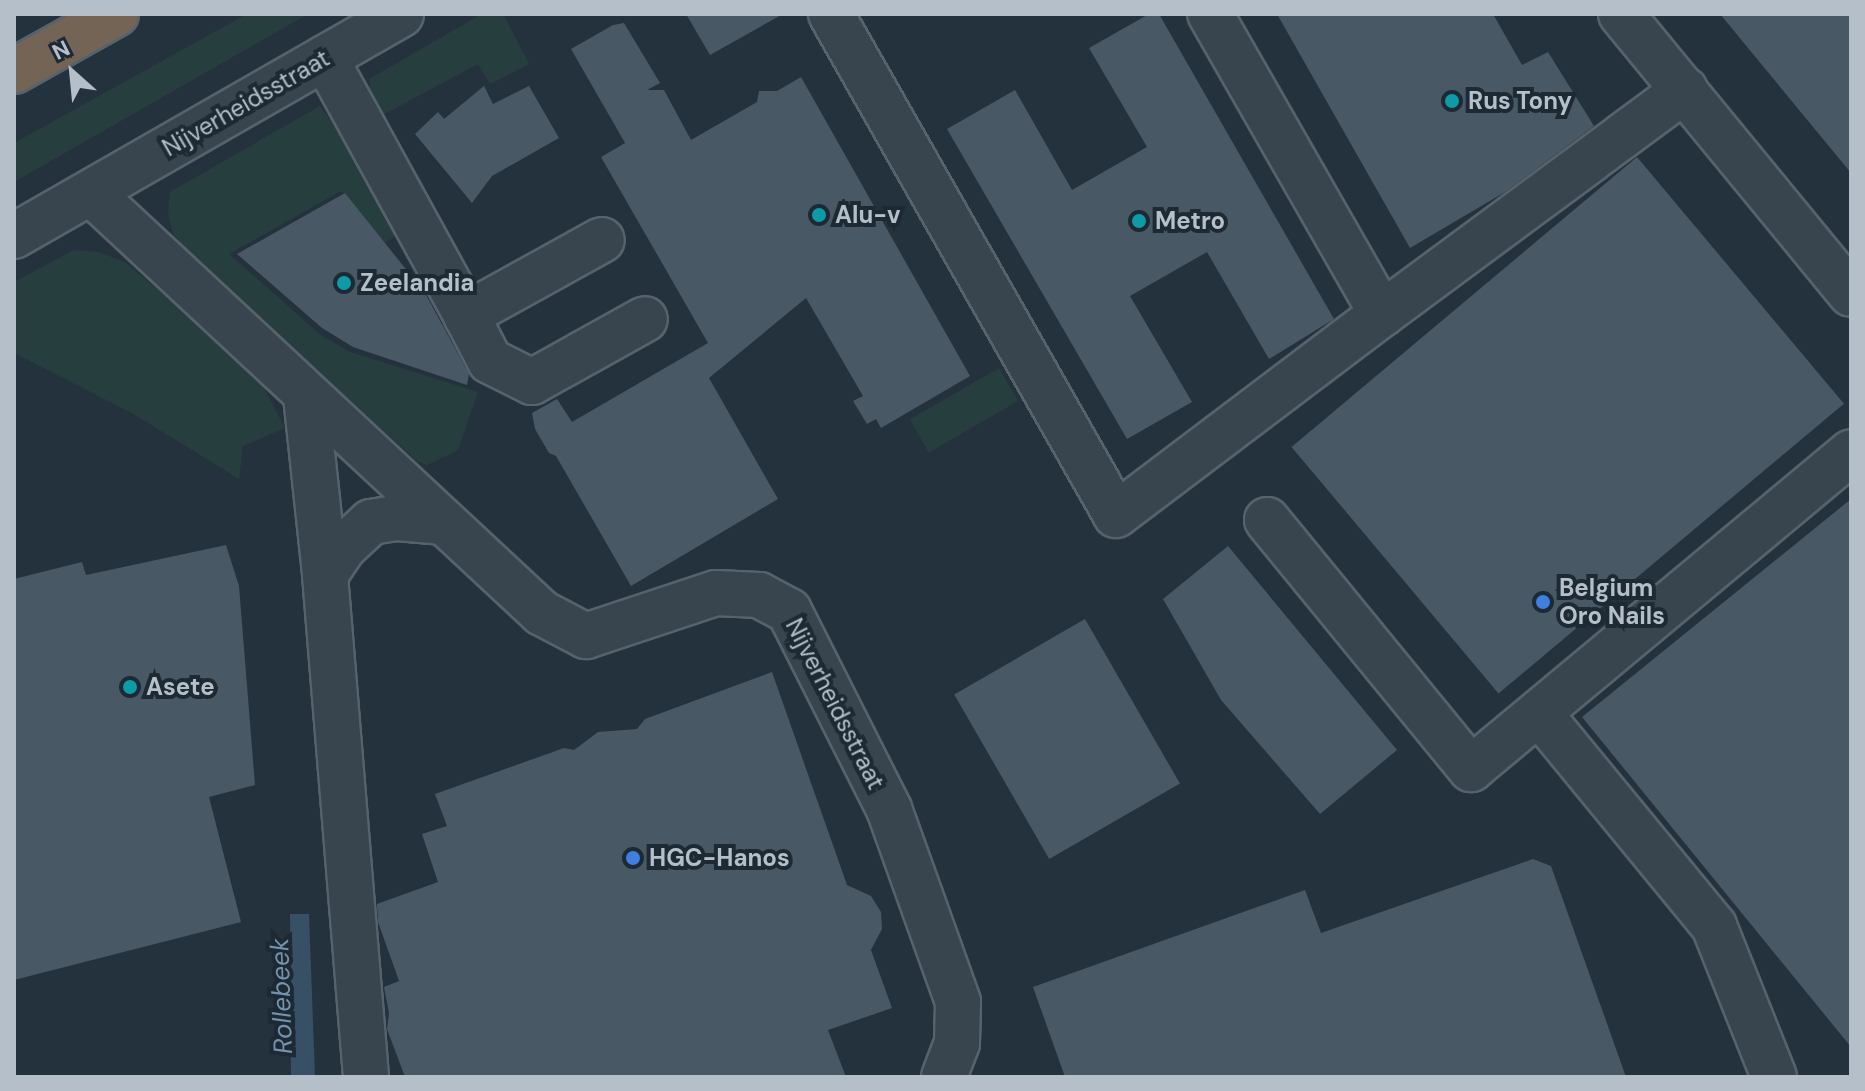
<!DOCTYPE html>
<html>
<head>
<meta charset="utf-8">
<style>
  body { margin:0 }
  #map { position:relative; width:1865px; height:1091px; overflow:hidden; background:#24323e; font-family:"DM Sans",sans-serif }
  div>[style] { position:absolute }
  .green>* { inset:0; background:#263f3e; transform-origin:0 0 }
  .water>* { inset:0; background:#385065 }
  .building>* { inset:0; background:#485864; transform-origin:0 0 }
  .roads { filter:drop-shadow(2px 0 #56626c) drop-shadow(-2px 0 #56626c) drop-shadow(0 2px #56626c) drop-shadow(0 -2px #56626c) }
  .minor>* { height:44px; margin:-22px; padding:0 22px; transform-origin:22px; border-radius:22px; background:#38444e }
  .highway>* { height:44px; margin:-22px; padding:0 22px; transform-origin:22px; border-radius:22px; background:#746455 }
  .dots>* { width:22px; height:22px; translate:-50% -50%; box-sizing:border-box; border:4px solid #1d2933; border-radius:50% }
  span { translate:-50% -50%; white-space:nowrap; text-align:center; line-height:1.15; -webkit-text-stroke:8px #1d2933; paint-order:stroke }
  .poi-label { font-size:24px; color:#b4bfc9; font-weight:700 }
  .left { translate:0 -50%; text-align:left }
  .street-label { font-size:24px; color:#b4bfc9 }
  .water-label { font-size:26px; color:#7493ac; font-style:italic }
  .frame { position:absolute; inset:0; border:16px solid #b4bfc9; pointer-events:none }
  .north { position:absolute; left:32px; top:32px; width:80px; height:80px; -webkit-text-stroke:6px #1d2933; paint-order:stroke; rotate:333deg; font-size:22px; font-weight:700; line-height:32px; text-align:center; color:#b4bfc9 }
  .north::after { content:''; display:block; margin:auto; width:28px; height:36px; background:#b4bfc9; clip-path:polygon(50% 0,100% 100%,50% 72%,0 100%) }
</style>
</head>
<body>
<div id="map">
  <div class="green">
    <div style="clip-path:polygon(247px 14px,308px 14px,14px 182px,14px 143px)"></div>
    <div style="clip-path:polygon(482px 14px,503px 14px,529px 64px,490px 84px,478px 64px,379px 117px,372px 109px,369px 79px)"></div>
    <div style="clip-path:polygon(320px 106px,353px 151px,395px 230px,394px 237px,385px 243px,345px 193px,339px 192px,229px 254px,321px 335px,350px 352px,478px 392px,458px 450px,427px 465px,417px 461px,190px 256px,173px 233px,168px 214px,170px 192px)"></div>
    <div style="clip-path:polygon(74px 250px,98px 252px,125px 262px,246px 365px,263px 386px,285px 428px,243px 446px,239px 479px,132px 413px,14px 353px,14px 282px)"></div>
    <div style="left:999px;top:368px;width:38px;height:103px;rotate:60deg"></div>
  </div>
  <div class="water">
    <div style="clip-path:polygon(290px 914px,309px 914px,315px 1077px,291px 1077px)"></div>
  </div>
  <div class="building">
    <div style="clip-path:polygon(686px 14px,783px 14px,710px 55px)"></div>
    <div style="clip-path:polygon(1149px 14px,1159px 14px,1334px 319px,1269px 359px,1207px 252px,1130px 296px,1192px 402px,1127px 439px,947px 129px,1015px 90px,1072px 190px,1147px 147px,1089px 48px)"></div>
    <div style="clip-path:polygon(1277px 14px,1493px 14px,1522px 65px,1548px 52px,1594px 126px,1505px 192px,1410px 248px)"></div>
    <div style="clip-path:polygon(1720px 14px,1851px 14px,1851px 173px)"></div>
    <div style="clip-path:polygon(624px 23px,660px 83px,647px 90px,664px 90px,691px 140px,757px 102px,759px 91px,777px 91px,801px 77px,970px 376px,881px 428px,876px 419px,867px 424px,853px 401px,863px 396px,806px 298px,709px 378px,778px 499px,631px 586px,556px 456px,549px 453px,535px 429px,532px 413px,557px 399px,572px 422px,708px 343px,601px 157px,625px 143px,571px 49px,613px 25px)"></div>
    <div style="clip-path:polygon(484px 86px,493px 104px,529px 86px,559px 138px,492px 176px,472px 203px,415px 134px,438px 112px,444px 119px)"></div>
    <div style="left:1637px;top:157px;width:322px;height:451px;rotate:50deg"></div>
    <div style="clip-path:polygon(345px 193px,425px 293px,469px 374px,467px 385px,353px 347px,322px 328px,237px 254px)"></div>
    <div style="clip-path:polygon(1851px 499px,1851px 1047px,1582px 717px)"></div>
    <div style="clip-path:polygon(226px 545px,239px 586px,255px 785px,209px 797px,241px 922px,14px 980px,14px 579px,82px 562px,86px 575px)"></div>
    <div style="clip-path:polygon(1228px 546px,1397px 750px,1320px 814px,1221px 700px,1163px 599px)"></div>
    <div style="left:1085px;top:619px;width:190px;height:151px;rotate:60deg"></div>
    <div style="clip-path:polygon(772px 672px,847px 885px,871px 896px,881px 912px,882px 929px,871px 950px,892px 1008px,828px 1030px,846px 1077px,405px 1077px,387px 1029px,389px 1013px,384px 987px,399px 981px,378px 922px,377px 904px,438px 882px,422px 834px,447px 826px,435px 794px,564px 748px,574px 750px,598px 732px,637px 729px,645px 719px)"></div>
    <div style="clip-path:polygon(1533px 859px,1551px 866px,1626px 1077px,1065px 1077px,1033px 987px,1305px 890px,1321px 933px)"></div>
  </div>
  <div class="roads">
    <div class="minor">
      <div style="left:831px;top:14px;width:576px;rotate:60.37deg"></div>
      <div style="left:1116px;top:515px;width:333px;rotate:-37.1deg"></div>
      <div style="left:1382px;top:314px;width:346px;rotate:-119.8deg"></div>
      <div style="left:1621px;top:14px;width:362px;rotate:50.6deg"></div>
      <div style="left:325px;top:58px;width:293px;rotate:61.2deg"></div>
      <div style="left:466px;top:315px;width:155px;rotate:-28.9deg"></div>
      <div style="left:91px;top:193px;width:616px;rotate:42.96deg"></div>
      <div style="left:542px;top:613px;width:50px;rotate:27.6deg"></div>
      <div style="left:586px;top:636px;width:137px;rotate:-18.3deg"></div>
      <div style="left:716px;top:593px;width:43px;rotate:2.7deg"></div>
      <div style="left:759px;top:595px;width:34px;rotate:28deg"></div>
      <div style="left:789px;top:611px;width:222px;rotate:63.2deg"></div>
      <div style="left:889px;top:809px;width:205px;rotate:70.3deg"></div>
      <div style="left:958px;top:1002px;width:41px;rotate:91.4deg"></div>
      <div style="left:957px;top:1043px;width:36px;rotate:111deg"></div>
      <div style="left:14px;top:236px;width:446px;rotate:-29.8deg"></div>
      <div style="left:1382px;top:314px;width:377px;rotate:-36.5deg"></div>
      <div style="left:466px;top:315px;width:52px;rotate:62.4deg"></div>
      <div style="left:490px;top:361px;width:47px;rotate:26.6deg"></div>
      <div style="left:532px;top:382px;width:129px;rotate:-29.1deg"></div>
      <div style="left:306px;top:396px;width:180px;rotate:83.9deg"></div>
      <div style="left:325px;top:575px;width:504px;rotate:85.33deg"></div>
      <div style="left:1267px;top:520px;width:322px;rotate:50.7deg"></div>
      <div style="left:1471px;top:769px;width:495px;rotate:-39.8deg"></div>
      <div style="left:325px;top:575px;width:32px;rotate:-56deg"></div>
      <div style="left:343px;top:548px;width:38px;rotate:-43deg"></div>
      <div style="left:371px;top:522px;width:25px;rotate:-9deg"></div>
      <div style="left:396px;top:518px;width:46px;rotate:5deg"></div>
      <div style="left:1539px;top:713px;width:276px;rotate:50.6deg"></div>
      <div style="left:1714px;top:926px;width:162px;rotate:68.3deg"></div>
    </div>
    <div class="highway">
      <div style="left:14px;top:71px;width:117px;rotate:-29.2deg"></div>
    </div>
  </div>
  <div class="dots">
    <div style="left:1452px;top:101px;background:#0f9aa8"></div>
    <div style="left:819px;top:215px;background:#0f9aa8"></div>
    <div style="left:1139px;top:221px;background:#0f9aa8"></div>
    <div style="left:344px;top:283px;background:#0f9aa8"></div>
    <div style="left:1543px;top:602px;background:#3f7fe0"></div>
    <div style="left:130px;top:687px;background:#0f9aa8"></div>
    <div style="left:633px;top:858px;background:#3f7fe0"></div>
  </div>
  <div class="poi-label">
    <span class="left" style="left:1468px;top:101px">Rus Tony</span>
    <span class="left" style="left:835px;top:215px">Alu-v</span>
    <span class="left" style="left:1155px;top:221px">Metro</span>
    <span class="left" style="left:360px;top:283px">Zeelandia</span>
    <span class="left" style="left:1559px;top:602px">Belgium<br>Oro Nails</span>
    <span class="left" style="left:146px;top:687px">Asete</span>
    <span class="left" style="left:649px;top:858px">HGC-Hanos</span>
  </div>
  <div class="street-label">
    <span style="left:246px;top:103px;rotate:-30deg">Nijverheidsstraat</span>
    <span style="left:835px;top:704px;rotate:63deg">Nijverheidsstraat</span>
  </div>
  <div class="water-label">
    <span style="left:282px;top:996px;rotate:-92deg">Rollebeek</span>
  </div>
  <div class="frame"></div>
  <div class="north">N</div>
</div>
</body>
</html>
